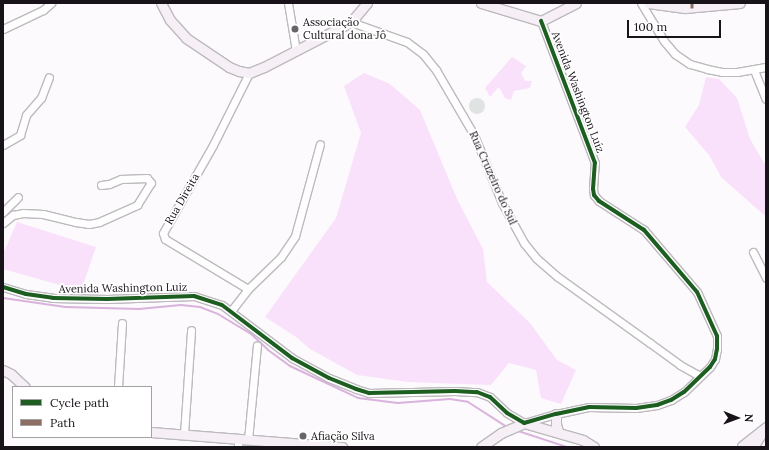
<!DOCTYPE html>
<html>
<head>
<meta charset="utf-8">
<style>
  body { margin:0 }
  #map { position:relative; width:769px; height:450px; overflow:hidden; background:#fcfafc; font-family:Lora,serif }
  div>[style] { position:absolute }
  .green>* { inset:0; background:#f9e1fb }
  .stream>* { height:2px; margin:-1px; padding:0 1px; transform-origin:1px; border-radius:1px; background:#dab3dd }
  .building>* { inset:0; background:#dfe3e2 }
  .round { border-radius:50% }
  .roads { filter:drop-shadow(1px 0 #bdbabd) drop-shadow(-1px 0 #bdbabd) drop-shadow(0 1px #bdbabd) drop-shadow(0 -1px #bdbabd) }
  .minor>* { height:7px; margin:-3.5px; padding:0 3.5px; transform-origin:3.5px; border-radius:3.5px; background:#fffeff }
  .major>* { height:9px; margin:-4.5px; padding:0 4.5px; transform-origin:4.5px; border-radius:4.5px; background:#f6f0f6 }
  .quiet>* { height:3px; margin-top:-1.5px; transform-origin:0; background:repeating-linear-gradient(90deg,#8d6e63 0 6px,transparent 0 9px) }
  .cycleway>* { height:4px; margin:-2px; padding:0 2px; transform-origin:2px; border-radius:2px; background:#1b5e20 }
  .dots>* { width:11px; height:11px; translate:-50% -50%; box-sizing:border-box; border:2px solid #fff; border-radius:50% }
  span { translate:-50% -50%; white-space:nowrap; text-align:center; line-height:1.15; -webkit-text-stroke:3.5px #fff; paint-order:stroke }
  .poi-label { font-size:11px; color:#181319 }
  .left { translate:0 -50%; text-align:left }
  .street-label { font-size:11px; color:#181319 }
  .frame { position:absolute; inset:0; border:4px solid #181319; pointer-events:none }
  .legend { position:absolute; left:12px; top:386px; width:140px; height:52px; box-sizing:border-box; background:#fff; border:1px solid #a3a1a3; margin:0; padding:5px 7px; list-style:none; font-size:12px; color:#181319 }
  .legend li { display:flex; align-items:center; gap:8px; height:20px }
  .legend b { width:20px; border:1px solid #a3a1a3 }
  .north { position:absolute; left:717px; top:398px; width:40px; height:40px; -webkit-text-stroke:3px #fff; paint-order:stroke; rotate:91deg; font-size:11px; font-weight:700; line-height:16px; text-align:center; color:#181319 }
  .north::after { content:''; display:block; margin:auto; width:14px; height:18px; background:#181319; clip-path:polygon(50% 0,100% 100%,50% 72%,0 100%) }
  .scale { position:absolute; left:627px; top:20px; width:94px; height:18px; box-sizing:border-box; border:2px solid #181319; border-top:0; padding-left:5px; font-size:12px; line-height:14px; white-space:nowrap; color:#181319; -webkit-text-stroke:3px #fff; paint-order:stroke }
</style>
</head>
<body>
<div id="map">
  <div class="green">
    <div style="clip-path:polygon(512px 57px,526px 66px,521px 73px,525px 81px,532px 81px,530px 88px,514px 91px,511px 100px,505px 98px,499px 87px,490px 97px,485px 88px)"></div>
    <div style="clip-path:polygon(364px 73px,390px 84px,420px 110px,458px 201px,483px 249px,487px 282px,530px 323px,557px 360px,576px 370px,561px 404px,541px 398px,536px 370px,509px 363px,491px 385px,408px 382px,357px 375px,310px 349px,296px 337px,265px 317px,336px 218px,361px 133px,344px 86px)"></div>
    <div style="clip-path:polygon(706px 77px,719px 79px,737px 98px,750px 139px,766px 166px,766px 215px,764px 215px,721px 177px,709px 155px,685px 127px,699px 105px)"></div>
    <div style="clip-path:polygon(17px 222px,96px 247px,81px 291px,3px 269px,3px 254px)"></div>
  </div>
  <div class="stream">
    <div style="left:3px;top:298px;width:63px;rotate:8.3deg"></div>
    <div style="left:65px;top:307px;width:74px;rotate:1.5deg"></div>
    <div style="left:139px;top:309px;width:42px;rotate:-5.4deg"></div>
    <div style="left:181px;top:305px;width:19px;rotate:6deg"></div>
    <div style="left:200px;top:307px;width:19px;rotate:21deg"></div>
    <div style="left:218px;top:314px;width:37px;rotate:31deg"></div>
    <div style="left:250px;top:333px;width:25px;rotate:43deg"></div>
    <div style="left:268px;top:350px;width:27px;rotate:36deg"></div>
    <div style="left:290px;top:366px;width:75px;rotate:25.2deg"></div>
    <div style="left:358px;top:398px;width:40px;rotate:7.1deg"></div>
    <div style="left:398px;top:403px;width:52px;rotate:-4.4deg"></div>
    <div style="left:450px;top:399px;width:18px;rotate:9deg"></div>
    <div style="left:468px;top:402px;width:46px;rotate:32.7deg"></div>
    <div style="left:515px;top:430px;width:55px;rotate:18.1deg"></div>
  </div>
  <div class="building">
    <div class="round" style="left:469px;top:98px;width:16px;height:16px"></div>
  </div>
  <div class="roads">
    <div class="minor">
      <div style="left:288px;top:3px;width:49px;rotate:80.5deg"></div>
      <div style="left:641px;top:3px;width:44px;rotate:58.8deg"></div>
      <div style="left:664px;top:41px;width:17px;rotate:50deg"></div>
      <div style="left:675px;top:54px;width:18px;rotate:34deg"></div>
      <div style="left:690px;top:64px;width:18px;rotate:16deg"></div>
      <div style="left:707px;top:69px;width:15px;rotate:11deg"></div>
      <div style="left:722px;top:72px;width:15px"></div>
      <div style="left:737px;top:72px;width:29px;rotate:-10deg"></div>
      <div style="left:351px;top:22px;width:59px;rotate:19.7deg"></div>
      <div style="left:407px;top:42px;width:20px;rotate:37deg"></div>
      <div style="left:423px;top:54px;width:21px;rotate:51deg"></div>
      <div style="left:436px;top:70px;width:75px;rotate:59.7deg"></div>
      <div style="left:474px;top:135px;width:74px;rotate:67.6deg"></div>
      <div style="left:502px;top:203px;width:46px;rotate:61.2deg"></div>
      <div style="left:524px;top:243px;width:19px;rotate:51deg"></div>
      <div style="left:536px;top:258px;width:29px;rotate:41deg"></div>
      <div style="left:558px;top:277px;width:113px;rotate:35.7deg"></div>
      <div style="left:650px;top:343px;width:37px;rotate:36deg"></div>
      <div style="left:680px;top:365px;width:23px;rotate:29deg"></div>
      <div style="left:3px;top:29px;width:44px;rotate:-25.4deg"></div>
      <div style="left:43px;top:10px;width:11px;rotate:-41deg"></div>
      <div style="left:754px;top:70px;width:31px;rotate:68deg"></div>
      <div style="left:3px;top:145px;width:20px;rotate:-30deg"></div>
      <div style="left:20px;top:135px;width:21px;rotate:-73deg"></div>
      <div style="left:26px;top:115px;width:23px;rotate:-49deg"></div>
      <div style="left:41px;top:98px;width:22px;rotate:-69deg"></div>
      <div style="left:3px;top:212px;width:21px;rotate:-45deg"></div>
      <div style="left:3px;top:223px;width:13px;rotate:-39deg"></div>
      <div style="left:13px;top:215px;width:10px;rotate:-11deg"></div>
      <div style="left:23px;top:213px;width:20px;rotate:3deg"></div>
      <div style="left:43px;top:214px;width:34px;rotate:14deg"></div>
      <div style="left:76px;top:222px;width:13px;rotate:9deg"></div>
      <div style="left:89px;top:224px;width:10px;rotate:-11deg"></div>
      <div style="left:99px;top:222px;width:42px;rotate:-24.1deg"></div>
      <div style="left:137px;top:205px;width:26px;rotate:-58deg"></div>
      <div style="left:151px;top:183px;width:6px;rotate:-129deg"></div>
      <div style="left:147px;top:178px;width:26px;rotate:178deg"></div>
      <div style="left:121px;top:179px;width:13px;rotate:157deg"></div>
      <div style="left:109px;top:184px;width:8px;rotate:173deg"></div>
      <div style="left:753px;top:252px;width:29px;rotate:63deg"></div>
      <div style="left:3px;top:287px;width:24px;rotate:17deg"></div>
      <div style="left:26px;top:294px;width:27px;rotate:8deg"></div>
      <div style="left:53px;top:298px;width:54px;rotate:1.1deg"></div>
      <div style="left:107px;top:299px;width:87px;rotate:-2deg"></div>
      <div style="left:194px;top:296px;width:29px;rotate:18deg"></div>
      <div style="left:222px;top:305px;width:88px;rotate:37.1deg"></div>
      <div style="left:292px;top:358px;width:42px;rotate:28.4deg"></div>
      <div style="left:329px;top:378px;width:29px;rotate:22deg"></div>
      <div style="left:356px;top:389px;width:14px;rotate:17deg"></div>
      <div style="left:369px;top:393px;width:86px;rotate:-1.3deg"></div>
      <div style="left:455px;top:391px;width:22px;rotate:3deg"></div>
      <div style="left:477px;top:392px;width:14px;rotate:21deg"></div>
      <div style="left:490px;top:397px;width:23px;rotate:43deg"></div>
      <div style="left:507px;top:413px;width:20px;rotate:30deg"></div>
      <div style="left:524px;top:423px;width:33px;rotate:-16deg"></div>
      <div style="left:556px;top:414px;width:34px;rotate:-12deg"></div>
      <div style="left:589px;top:407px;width:47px;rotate:1.2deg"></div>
      <div style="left:636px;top:408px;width:21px;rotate:-8deg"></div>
      <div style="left:657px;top:405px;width:15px;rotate:-20deg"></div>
      <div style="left:671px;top:400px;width:15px;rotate:-32deg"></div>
      <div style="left:684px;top:392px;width:36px;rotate:-44deg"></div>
      <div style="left:710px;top:367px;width:9px;rotate:-58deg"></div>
      <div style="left:715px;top:359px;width:10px;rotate:-79deg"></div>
      <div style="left:717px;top:349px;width:13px;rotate:-90deg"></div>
      <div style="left:717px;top:336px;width:48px;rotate:-114.4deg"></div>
      <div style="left:697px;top:292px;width:82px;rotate:-130.5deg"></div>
      <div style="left:644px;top:230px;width:54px;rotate:-147.2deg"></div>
      <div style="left:599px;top:201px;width:8px;rotate:-130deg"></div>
      <div style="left:594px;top:195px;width:6px;rotate:-99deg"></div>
      <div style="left:593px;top:189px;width:26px;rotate:-86deg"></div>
      <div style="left:595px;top:163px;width:152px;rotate:-110.8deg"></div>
      <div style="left:248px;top:289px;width:97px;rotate:-148.9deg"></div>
      <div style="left:165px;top:239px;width:6px;rotate:-108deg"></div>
      <div style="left:163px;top:233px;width:101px;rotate:-60.4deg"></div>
      <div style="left:213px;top:145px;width:80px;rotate:-63.4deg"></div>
      <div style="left:231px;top:311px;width:28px;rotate:-52deg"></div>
      <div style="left:248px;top:289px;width:46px;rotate:-44.1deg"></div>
      <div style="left:281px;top:257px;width:25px;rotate:-56deg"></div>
      <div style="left:295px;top:236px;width:95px;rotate:-74.8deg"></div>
      <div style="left:118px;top:387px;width:64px;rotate:-86.4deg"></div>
      <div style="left:184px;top:434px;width:104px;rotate:-86.1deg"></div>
      <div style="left:238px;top:439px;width:8px;rotate:90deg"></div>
      <div style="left:248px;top:440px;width:95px;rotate:-84.6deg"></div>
    </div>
    <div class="major">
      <div style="left:161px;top:3px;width:19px;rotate:62deg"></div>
      <div style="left:170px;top:20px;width:24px;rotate:48deg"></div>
      <div style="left:186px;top:38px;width:52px;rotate:34deg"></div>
      <div style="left:229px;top:67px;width:11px;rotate:22deg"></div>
      <div style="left:239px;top:71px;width:10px;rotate:11deg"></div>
      <div style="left:249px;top:73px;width:16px;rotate:-22deg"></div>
      <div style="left:264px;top:67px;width:98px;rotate:-27.3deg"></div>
      <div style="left:351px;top:22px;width:25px;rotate:-50deg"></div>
      <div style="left:481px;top:3px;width:63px;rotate:16.7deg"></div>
      <div style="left:541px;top:21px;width:39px;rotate:-27deg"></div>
      <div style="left:648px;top:3px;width:37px;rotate:8deg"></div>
      <div style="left:685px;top:8px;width:55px;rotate:-5.2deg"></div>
      <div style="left:3px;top:370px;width:9px;rotate:27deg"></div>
      <div style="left:11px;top:374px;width:19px;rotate:43deg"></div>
      <div style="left:556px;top:414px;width:10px;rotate:90deg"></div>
      <div style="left:556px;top:424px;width:7px;rotate:74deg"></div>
      <div style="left:151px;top:432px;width:192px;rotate:4.5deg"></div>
      <div style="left:742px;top:446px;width:31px;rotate:-38deg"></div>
      <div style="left:481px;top:447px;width:24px;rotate:-35deg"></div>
      <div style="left:501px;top:433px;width:25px;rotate:-23deg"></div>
      <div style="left:524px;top:423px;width:61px;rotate:16.1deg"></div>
      <div style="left:583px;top:440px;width:13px;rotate:32deg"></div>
      <div style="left:753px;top:447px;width:15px;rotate:-58deg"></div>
    </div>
  </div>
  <div class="quiet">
    <div style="left:692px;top:3px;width:5px;rotate:90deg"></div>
  </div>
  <div class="cycleway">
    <div style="left:3px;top:287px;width:24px;rotate:17deg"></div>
    <div style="left:26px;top:294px;width:27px;rotate:8deg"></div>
    <div style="left:53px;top:298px;width:54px;rotate:1.1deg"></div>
    <div style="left:107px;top:299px;width:87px;rotate:-2deg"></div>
    <div style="left:194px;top:296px;width:29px;rotate:18deg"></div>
    <div style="left:222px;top:305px;width:88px;rotate:37.1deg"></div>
    <div style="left:292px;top:358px;width:42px;rotate:28.4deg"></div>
    <div style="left:329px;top:378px;width:29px;rotate:22deg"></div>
    <div style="left:356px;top:389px;width:14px;rotate:17deg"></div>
    <div style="left:369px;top:393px;width:86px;rotate:-1.3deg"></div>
    <div style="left:455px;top:391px;width:22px;rotate:3deg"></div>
    <div style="left:477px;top:392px;width:14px;rotate:21deg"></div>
    <div style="left:490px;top:397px;width:23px;rotate:43deg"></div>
    <div style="left:507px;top:413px;width:20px;rotate:30deg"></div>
    <div style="left:524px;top:423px;width:33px;rotate:-16deg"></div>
    <div style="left:556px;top:414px;width:34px;rotate:-12deg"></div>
    <div style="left:589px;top:407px;width:47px;rotate:1.2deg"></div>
    <div style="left:636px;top:408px;width:21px;rotate:-8deg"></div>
    <div style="left:657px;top:405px;width:15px;rotate:-20deg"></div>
    <div style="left:671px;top:400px;width:15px;rotate:-32deg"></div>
    <div style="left:684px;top:392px;width:36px;rotate:-44deg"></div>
    <div style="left:710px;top:367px;width:9px;rotate:-58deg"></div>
    <div style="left:715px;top:359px;width:10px;rotate:-79deg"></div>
    <div style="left:717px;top:349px;width:13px;rotate:-90deg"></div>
    <div style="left:717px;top:336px;width:48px;rotate:-114.4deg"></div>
    <div style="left:697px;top:292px;width:82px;rotate:-130.5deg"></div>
    <div style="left:644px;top:230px;width:54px;rotate:-147.2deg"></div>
    <div style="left:599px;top:201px;width:8px;rotate:-130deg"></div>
    <div style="left:594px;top:195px;width:6px;rotate:-99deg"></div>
    <div style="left:593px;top:189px;width:26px;rotate:-86deg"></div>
    <div style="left:595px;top:163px;width:152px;rotate:-110.8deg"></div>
  </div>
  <div class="dots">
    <div style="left:295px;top:29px;background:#686468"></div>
    <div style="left:303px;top:436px;background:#686468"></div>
  </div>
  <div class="poi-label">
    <span class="left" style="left:303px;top:29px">Associação<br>Cultural dona Jô</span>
    <span class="left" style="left:311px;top:436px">Afiação Silva</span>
  </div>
  <div class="street-label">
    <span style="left:578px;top:92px;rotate:69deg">Avenida Washington Luíz</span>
    <span style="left:493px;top:178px;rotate:66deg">Rua Cruzeiro do Sul</span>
    <span style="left:182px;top:199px;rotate:-60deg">Rua Direita</span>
    <span style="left:123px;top:288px;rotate:-1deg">Avenida Washington Luiz</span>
  </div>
  <div class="frame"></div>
  <ul class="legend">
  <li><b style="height:5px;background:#1b5e20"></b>Cycle path</li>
  <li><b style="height:5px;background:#8d6e63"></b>Path</li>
  </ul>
  <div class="north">N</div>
  <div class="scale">100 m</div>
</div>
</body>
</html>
